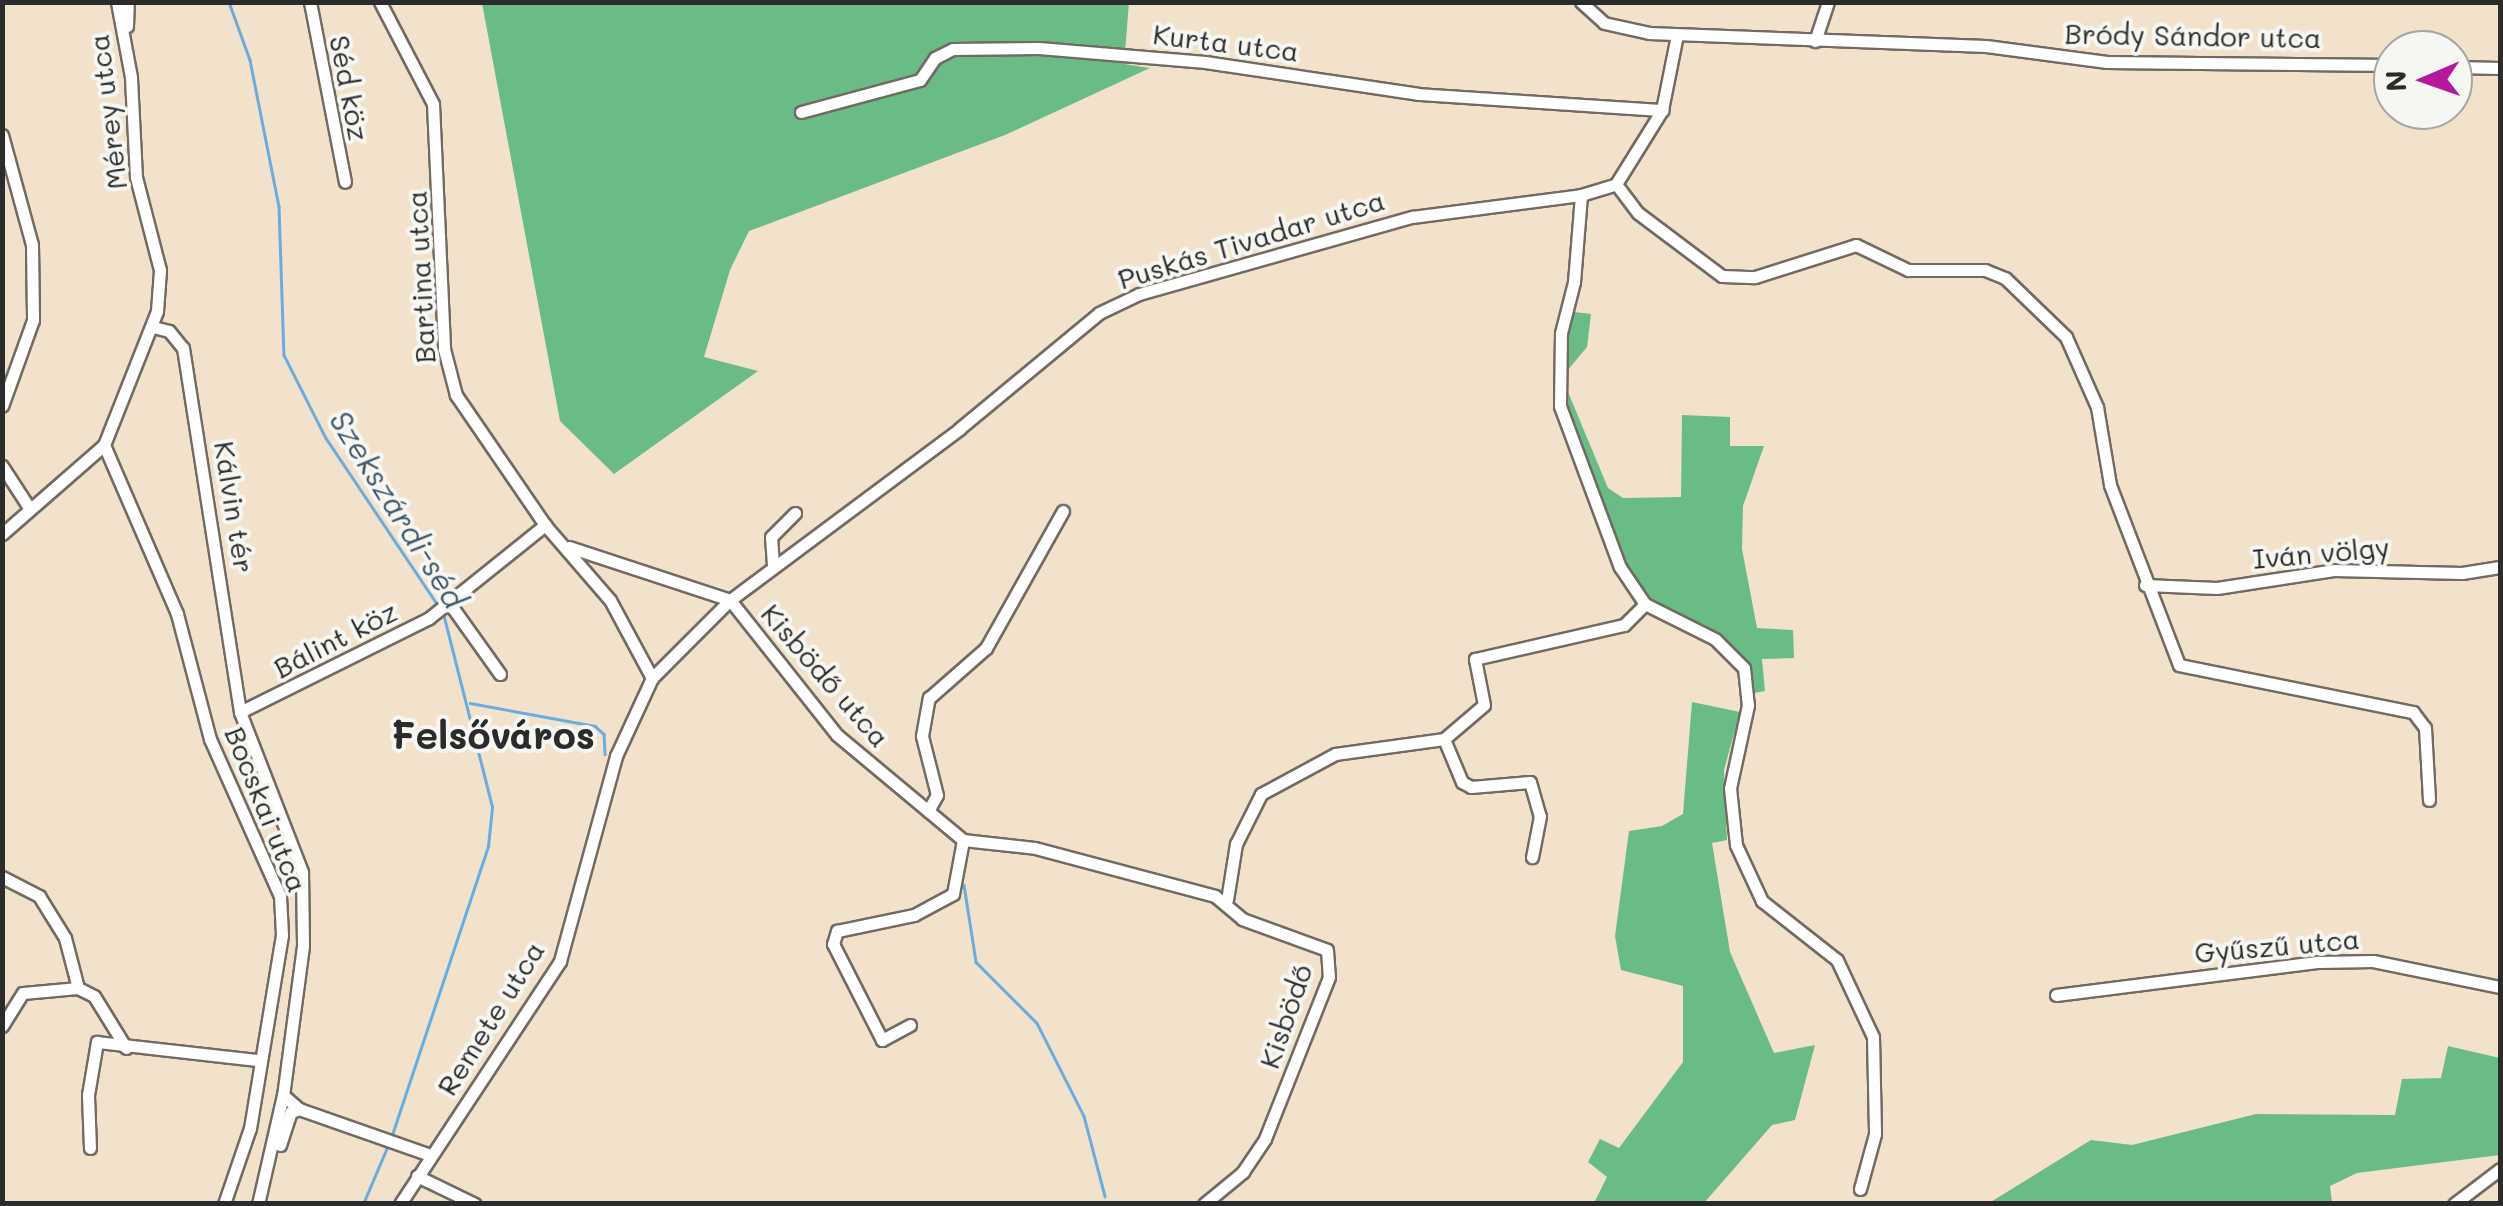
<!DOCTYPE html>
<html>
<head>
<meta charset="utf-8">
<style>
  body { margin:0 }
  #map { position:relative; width:2503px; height:1206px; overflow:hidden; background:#f3e2cb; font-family:Mali,sans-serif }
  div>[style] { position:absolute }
  .forest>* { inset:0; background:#6abc86 }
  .stream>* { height:2.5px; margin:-1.25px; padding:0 1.25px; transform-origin:1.25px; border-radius:1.25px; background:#6aacde }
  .roads { filter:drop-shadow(2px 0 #716b63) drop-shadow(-2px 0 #716b63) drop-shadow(0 2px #716b63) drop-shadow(0 -2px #716b63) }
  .street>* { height:11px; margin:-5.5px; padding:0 5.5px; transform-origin:5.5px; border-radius:5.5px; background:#fff }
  span { translate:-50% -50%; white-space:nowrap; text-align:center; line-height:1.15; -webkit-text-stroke:8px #f6f6f2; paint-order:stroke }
  .street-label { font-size:28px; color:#2b2b2b }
  .water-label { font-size:30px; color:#41586a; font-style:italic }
  .district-label { font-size:38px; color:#2b2b2b; font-weight:700 }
  .frame { position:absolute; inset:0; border:5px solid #2b2b2b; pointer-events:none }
  .north { position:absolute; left:2373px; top:30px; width:100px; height:100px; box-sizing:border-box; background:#f6f6f2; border:2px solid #a5a5a2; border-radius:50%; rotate:268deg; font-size:28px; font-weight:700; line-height:40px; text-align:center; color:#2b2b2b }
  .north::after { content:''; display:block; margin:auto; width:35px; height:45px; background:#b5179e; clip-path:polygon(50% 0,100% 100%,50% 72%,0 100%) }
</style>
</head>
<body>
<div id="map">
  <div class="forest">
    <div style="clip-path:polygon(482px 3px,1129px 3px,1124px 64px,1150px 68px,1005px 135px,749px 231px,730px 270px,704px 357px,758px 371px,614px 474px,560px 421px)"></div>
    <div style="clip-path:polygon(1566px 311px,1591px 314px,1587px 347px,1567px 371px,1568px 392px,1608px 488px,1623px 498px,1681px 497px,1682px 415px,1730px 417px,1730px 446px,1764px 446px,1743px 506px,1742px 549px,1757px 628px,1793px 630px,1794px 658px,1762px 659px,1765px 691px,1749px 694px,1733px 653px,1645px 604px,1620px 567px,1560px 406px)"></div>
    <div style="clip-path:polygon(1692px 702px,1740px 712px,1724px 770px,1727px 840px,1712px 843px,1730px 952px,1774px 1053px,1815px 1045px,1795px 1120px,1772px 1125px,1704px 1203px,1594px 1203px,1607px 1177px,1588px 1162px,1600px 1139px,1619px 1148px,1683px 1062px,1683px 986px,1621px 970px,1615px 936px,1629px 831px,1662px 826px,1683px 814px)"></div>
    <div style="clip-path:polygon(2448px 1046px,2500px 1058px,2500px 1155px,2357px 1173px,2330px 1186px,2332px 1203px,1989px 1203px,2091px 1140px,2132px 1145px,2256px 1114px,2395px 1115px,2402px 1079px,2441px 1078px)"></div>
  </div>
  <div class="stream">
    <div style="left:229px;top:2px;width:62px;rotate:70.1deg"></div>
    <div style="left:250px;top:60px;width:149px;rotate:78.8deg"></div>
    <div style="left:279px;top:206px;width:149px;rotate:88.1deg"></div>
    <div style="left:284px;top:355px;width:93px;rotate:63.2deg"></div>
    <div style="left:326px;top:438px;width:203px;rotate:56.2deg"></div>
    <div style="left:470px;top:703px;width:127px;rotate:10.4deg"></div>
    <div style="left:595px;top:726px;width:12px;rotate:42deg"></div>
    <div style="left:604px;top:734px;width:20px;rotate:87deg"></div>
    <div style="left:964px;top:885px;width:78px;rotate:81.1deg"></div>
    <div style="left:976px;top:962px;width:86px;rotate:45deg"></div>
    <div style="left:1037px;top:1023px;width:104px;rotate:63.2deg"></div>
    <div style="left:1084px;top:1116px;width:83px;rotate:75.3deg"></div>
    <div style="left:391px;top:1138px;width:308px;rotate:-71.6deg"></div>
    <div style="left:488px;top:846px;width:39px;rotate:-84deg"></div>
    <div style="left:492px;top:807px;width:199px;rotate:-104.2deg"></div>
    <div style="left:363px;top:1204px;width:64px;rotate:-67deg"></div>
  </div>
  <div class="roads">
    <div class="street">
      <div style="left:310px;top:2px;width:183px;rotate:79deg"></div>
      <div style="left:380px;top:2px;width:115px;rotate:62.5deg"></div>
      <div style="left:433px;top:104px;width:245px;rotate:87.4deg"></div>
      <div style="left:444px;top:349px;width:48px;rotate:75.4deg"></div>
      <div style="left:456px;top:395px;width:158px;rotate:55.6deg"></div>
      <div style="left:545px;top:525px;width:99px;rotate:49.1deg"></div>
      <div style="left:610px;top:600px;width:89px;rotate:61.7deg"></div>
      <div style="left:1581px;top:2px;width:31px;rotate:42deg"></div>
      <div style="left:1604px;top:23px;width:46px;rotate:12.5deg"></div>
      <div style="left:1649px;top:33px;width:337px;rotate:2.2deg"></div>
      <div style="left:1986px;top:46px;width:122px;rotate:7.5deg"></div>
      <div style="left:2107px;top:62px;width:286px;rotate:0.6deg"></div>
      <div style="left:127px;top:26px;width:24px;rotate:-88deg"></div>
      <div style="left:1815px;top:41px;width:41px;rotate:-71.6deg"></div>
      <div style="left:2453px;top:67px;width:47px;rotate:1.2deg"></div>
      <div style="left:801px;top:112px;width:123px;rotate:-15.1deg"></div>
      <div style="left:920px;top:80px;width:27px;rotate:-56deg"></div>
      <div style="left:935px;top:58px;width:20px;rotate:-27deg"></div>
      <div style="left:953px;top:49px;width:86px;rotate:-0.7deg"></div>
      <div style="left:1039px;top:48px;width:167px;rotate:4.8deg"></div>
      <div style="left:1205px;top:62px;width:215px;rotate:8.5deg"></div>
      <div style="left:1418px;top:94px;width:245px;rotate:3.8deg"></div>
      <div style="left:2px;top:135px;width:114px;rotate:74.7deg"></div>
      <div style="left:32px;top:245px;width:75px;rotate:89.2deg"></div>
      <div style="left:33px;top:320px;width:91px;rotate:109.8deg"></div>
      <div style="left:1616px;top:184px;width:36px;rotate:53deg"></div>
      <div style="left:1638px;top:213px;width:105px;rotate:36.9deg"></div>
      <div style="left:1722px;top:276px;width:33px;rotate:2deg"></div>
      <div style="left:1755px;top:277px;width:106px;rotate:-17.6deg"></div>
      <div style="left:1856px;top:245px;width:58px;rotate:25.7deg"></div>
      <div style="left:1908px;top:270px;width:77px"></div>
      <div style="left:1985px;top:270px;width:22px;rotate:22deg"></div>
      <div style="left:2005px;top:278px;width:85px;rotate:44deg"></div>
      <div style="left:2066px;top:337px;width:77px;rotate:66.1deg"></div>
      <div style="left:2097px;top:407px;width:79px;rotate:80.5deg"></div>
      <div style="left:2110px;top:485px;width:193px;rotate:69deg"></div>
      <div style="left:2179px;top:665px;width:239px;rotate:11.4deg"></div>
      <div style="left:2413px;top:712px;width:20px;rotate:53deg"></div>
      <div style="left:2425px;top:728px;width:72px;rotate:86.8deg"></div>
      <div style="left:1581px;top:195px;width:87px;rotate:94.6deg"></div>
      <div style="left:1574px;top:282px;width:53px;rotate:104.3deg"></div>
      <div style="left:1561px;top:333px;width:73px;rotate:90.8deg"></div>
      <div style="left:1560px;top:406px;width:172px;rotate:69.6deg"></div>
      <div style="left:1620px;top:567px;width:45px;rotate:56deg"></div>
      <div style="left:1645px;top:604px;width:78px;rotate:26.6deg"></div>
      <div style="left:1715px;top:639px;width:41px;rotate:45deg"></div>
      <div style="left:1744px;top:668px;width:37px;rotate:84deg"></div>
      <div style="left:1748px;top:705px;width:85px;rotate:102.2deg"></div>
      <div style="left:1730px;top:788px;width:57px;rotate:84deg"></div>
      <div style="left:1736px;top:845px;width:62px;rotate:65.1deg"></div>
      <div style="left:1762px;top:901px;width:95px;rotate:38.2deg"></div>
      <div style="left:1837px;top:960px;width:85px;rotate:64.9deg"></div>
      <div style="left:1873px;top:1037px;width:97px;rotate:88.8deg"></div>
      <div style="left:1875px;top:1134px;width:57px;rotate:105.3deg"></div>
      <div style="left:153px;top:327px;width:16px;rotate:14deg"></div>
      <div style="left:169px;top:331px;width:22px;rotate:51deg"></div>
      <div style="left:183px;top:348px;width:368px;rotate:81.1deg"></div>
      <div style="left:240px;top:712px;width:172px;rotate:68.8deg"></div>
      <div style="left:302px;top:872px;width:74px;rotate:89.2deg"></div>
      <div style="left:303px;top:946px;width:150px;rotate:97.6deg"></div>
      <div style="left:283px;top:1095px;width:112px;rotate:102.9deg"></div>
      <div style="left:104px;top:445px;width:184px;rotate:66.6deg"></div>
      <div style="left:177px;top:614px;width:129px;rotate:75.2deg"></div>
      <div style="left:210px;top:739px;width:172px;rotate:66deg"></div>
      <div style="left:280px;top:896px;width:39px;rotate:87deg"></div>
      <div style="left:282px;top:935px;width:196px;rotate:99.4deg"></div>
      <div style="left:250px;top:1128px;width:80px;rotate:108.9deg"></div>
      <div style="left:2px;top:466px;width:51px;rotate:56.9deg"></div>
      <div style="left:2px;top:534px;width:135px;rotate:-41.1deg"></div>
      <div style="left:104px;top:445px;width:144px;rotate:-68.4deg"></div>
      <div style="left:157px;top:311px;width:41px;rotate:-85.8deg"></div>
      <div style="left:160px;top:270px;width:96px;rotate:-104.5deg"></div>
      <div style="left:136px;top:177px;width:100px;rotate:-92.9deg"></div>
      <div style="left:131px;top:77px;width:76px;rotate:-100.6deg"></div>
      <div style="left:569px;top:547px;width:169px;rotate:18.2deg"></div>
      <div style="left:730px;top:600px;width:172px;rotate:51.6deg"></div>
      <div style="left:837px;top:735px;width:164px;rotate:39.8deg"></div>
      <div style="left:963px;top:840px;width:72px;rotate:6.3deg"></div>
      <div style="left:1035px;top:848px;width:186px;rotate:14.9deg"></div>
      <div style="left:1215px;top:896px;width:35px;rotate:40deg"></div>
      <div style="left:1242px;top:919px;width:90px;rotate:20deg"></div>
      <div style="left:1327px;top:950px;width:27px;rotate:86deg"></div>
      <div style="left:1329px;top:977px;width:174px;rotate:111.6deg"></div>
      <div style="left:1265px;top:1139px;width:40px;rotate:124deg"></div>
      <div style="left:1243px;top:1172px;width:50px;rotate:140.6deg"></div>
      <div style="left:773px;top:565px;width:28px;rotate:-94deg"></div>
      <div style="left:771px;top:537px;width:34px;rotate:-45deg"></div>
      <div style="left:2145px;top:585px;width:72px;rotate:2.4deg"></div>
      <div style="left:2217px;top:588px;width:118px;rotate:-8.7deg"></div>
      <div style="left:2334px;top:570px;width:128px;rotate:1.3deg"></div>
      <div style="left:2462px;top:573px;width:38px;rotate:-9deg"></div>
      <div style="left:450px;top:604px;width:86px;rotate:54.5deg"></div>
      <div style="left:240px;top:712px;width:211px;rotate:-26.4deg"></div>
      <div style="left:429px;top:618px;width:149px;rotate:-38.7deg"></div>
      <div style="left:1444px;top:739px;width:47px;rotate:67.3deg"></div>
      <div style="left:1462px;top:782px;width:10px;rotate:29deg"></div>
      <div style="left:1471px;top:787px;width:59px;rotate:-4.8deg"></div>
      <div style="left:1530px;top:782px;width:35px;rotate:74deg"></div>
      <div style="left:1540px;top:816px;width:42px;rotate:101deg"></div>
      <div style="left:928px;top:811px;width:18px;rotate:-61deg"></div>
      <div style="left:937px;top:795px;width:61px;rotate:-104.3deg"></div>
      <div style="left:922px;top:736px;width:39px;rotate:-80deg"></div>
      <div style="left:929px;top:698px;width:76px;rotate:-41.3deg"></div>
      <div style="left:986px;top:648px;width:157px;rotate:-60.7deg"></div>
      <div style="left:2px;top:877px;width:42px;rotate:27.2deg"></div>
      <div style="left:39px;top:896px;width:49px;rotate:58.2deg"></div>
      <div style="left:65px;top:938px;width:52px;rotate:75.4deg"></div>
      <div style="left:1227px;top:900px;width:57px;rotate:-80.9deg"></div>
      <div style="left:1236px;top:844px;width:56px;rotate:-63.4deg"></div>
      <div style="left:1261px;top:794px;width:84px;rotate:-28.4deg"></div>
      <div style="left:1335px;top:754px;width:110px;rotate:-7.8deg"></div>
      <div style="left:1444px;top:739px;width:52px;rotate:-40.4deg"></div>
      <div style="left:1484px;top:705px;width:47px;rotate:-101.1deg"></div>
      <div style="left:1475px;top:659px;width:153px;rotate:-12.9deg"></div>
      <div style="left:1624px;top:625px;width:30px;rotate:-45deg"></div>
      <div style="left:2056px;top:995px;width:265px;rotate:-7.2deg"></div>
      <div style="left:2319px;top:962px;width:54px;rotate:-1.1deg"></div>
      <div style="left:2373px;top:961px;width:130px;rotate:11.6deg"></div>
      <div style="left:910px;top:1025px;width:32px;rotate:152deg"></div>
      <div style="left:882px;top:1040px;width:108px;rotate:-117deg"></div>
      <div style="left:833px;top:944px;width:14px;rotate:-73deg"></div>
      <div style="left:837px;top:931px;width:79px;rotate:-11.7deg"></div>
      <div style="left:914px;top:915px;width:44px;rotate:-28.3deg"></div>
      <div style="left:953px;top:894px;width:55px;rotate:-79.5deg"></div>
      <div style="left:2px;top:1026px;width:39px;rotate:-58deg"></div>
      <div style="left:23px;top:993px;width:55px;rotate:-5.2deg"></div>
      <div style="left:78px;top:988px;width:18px;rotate:27deg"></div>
      <div style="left:94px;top:996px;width:61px;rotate:58.4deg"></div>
      <div style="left:283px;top:1095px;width:21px;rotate:41deg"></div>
      <div style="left:299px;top:1109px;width:139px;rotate:19.3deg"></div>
      <div style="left:280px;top:1145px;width:35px;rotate:-72deg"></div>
      <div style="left:291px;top:1112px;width:9px;rotate:-21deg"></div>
      <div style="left:90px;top:1148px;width:53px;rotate:-92.2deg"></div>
      <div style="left:88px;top:1095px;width:54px;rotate:-80.4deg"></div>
      <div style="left:97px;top:1042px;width:162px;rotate:6.4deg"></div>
      <div style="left:417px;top:1176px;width:64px;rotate:25.8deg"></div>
      <div style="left:400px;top:1204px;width:291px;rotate:-56.6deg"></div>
      <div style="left:560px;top:961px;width:213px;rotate:-74.7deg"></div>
      <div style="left:616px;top:756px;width:86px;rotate:-65.2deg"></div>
      <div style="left:652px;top:678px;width:110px;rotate:-45deg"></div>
      <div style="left:730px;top:600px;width:286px;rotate:-36.7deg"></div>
      <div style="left:959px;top:429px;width:182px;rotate:-39.6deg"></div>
      <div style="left:1099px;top:313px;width:44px;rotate:-25.4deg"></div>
      <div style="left:1139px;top:294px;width:284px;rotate:-15.8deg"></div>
      <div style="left:1412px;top:217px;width:170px;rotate:-7.4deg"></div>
      <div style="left:1581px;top:195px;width:37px;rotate:-17deg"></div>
      <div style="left:1616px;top:184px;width:87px;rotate:-58.1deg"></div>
      <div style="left:1662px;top:110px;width:76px;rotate:-78.7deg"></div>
      <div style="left:2454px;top:1204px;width:58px;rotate:-37.3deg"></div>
    </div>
  </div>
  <div class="street-label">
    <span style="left:2193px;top:35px;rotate:1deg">Bródy Sándor utca</span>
    <span style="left:1226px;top:42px;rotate:7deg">Kurta utca</span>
    <span style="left:350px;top:88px;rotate:79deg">Séd köz</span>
    <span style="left:107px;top:112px;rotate:-97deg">Mérey utca</span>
    <span style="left:1251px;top:239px;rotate:-17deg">Puskás Tivadar utca</span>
    <span style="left:420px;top:277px;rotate:-93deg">Bartina utca</span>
    <span style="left:235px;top:507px;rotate:81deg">Kálvin tér</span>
    <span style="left:2321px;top:552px;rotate:-5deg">Iván völgy</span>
    <span style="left:335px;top:639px;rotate:-27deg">Bálint köz</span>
    <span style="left:826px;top:675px;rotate:49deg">Kisbödő utca</span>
    <span style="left:267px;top:809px;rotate:68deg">Bocskai utca</span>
    <span style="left:2277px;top:945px;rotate:-5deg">Gyűszű utca</span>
    <span style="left:1285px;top:1016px;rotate:-71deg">Kisbödő</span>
    <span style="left:490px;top:1018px;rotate:-58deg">Remete utca</span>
  </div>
  <div class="water-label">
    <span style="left:398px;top:509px;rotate:58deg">Szekszárdi-séd</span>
  </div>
  <div class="district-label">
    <span style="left:493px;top:735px">Felsőváros</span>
  </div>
  <div class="frame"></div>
  <div class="north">N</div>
</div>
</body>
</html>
